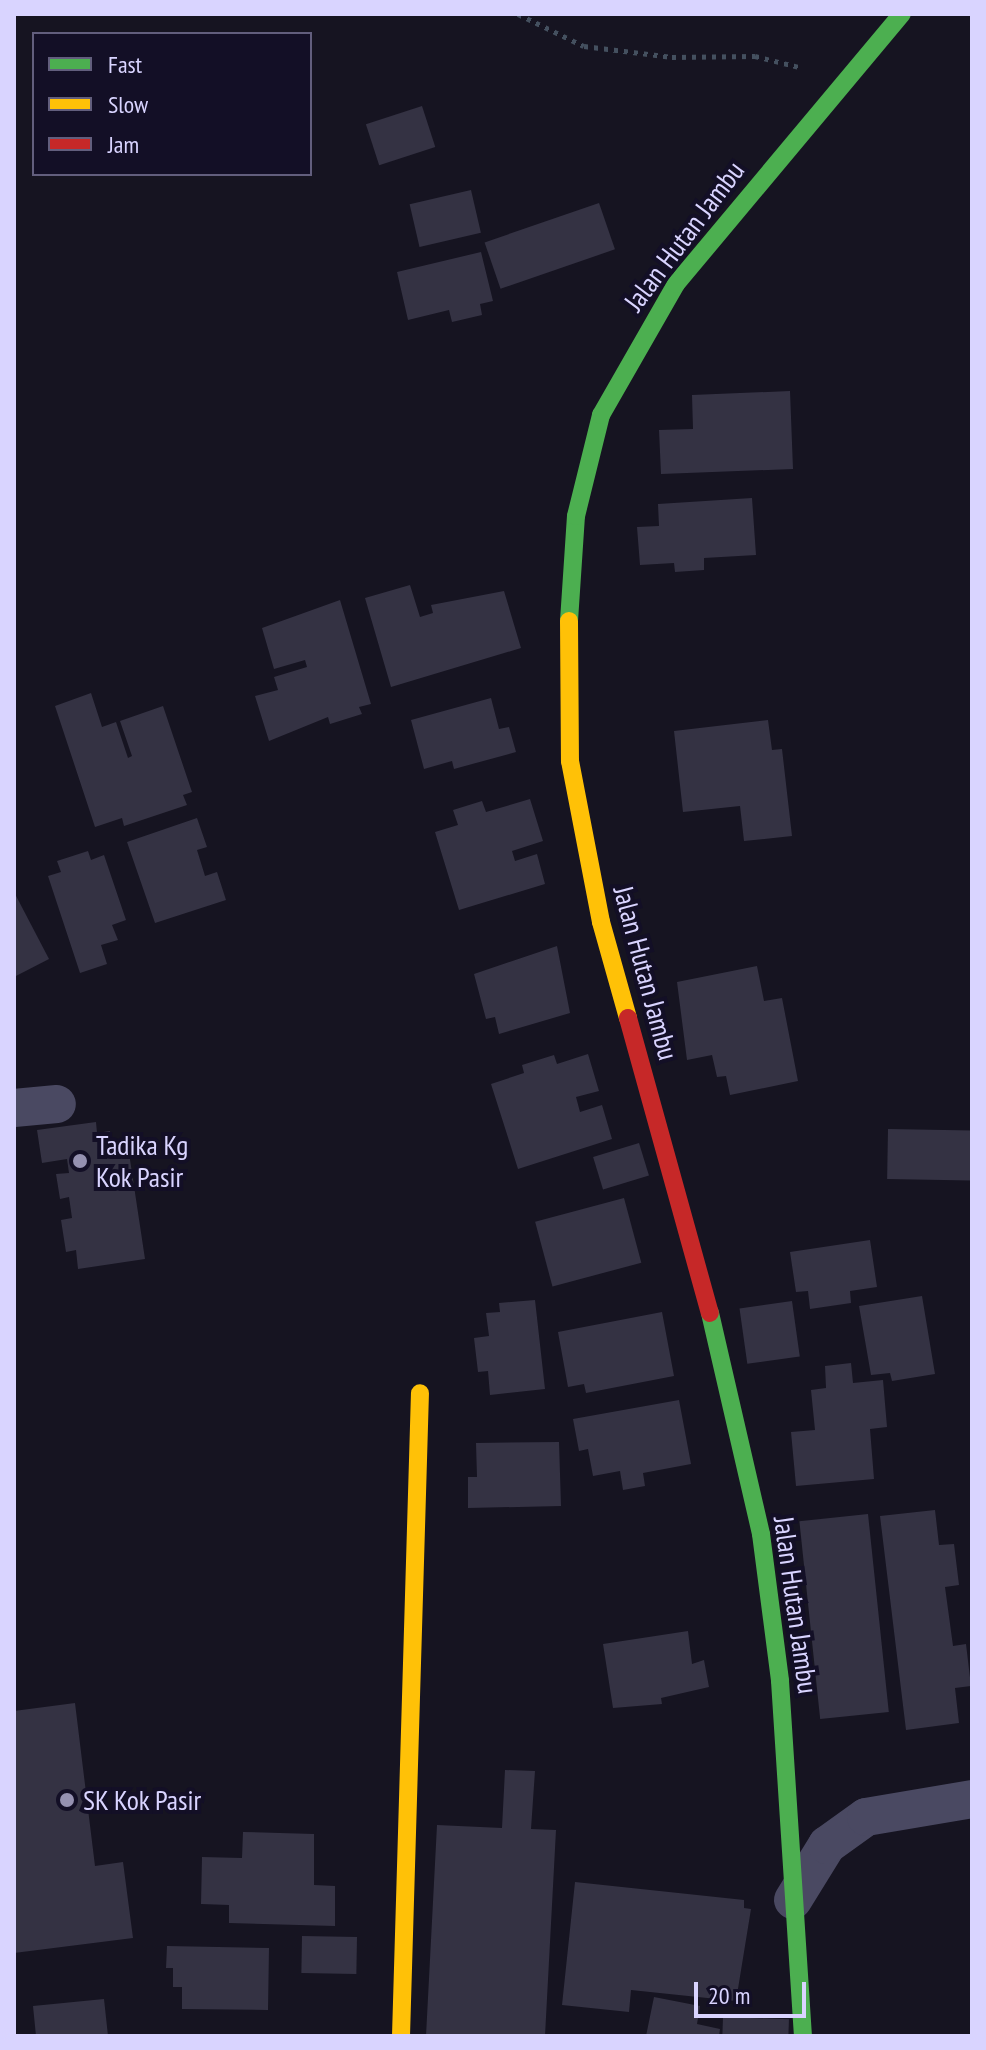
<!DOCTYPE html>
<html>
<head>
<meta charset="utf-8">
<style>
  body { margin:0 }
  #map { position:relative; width:986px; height:2050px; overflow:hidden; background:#161421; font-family:"PT Sans Narrow",sans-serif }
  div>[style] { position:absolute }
  .building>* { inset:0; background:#343243; transform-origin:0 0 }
  .path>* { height:5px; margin-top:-2.5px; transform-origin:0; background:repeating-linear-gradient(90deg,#44505f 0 4px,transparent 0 10px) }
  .street>* { height:38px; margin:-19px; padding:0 19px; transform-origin:19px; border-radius:19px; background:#4a4962 }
  .fast>* { height:18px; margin:-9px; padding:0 9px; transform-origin:9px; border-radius:9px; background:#4caf50 }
  .slow>* { height:18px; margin:-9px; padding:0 9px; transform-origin:9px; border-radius:9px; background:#ffc107 }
  .jam>* { height:18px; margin:-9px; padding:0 9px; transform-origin:9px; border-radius:9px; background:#c62828 }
  .dots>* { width:22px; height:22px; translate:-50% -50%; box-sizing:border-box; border:4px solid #130f26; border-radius:50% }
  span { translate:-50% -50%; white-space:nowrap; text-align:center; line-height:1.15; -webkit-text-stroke:8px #130f26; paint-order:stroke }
  .street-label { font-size:28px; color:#d9d4ff }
  .poi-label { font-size:28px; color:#d9d4ff }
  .left { translate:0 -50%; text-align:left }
  .frame { position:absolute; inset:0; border:16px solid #d9d4ff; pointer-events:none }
  .legend { position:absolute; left:32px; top:32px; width:280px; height:144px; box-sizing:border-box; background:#130f26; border:2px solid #625e7d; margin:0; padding:10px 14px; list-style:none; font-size:24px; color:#d9d4ff }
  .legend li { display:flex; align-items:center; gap:16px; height:40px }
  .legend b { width:40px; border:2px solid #625e7d }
  .scale { position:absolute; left:694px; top:1982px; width:112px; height:36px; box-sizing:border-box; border:4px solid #d9d4ff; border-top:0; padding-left:10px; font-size:24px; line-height:28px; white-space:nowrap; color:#d9d4ff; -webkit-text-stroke:6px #130f26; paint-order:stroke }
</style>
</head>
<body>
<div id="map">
  <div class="building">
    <div style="left:422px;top:106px;width:43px;height:59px;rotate:72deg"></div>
    <div style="left:471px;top:190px;width:44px;height:63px;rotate:77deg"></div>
    <div style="left:599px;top:203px;width:49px;height:121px;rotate:71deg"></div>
    <div style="clip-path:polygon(481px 252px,493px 301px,480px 304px,482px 315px,452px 322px,449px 310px,408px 320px,397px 272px)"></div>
    <div style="clip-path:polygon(790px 391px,793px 469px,661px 474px,659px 430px,693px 429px,692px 395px)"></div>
    <div style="clip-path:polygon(752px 498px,756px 555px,704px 558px,704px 570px,675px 572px,674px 563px,640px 565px,637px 527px,659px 526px,658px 504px)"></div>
    <div style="clip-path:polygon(410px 585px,420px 617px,433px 613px,431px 605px,504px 591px,521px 648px,391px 687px,365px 598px)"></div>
    <div style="clip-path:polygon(340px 600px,371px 704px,359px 707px,362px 714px,330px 724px,328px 717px,269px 741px,255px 696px,278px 690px,274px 677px,307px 667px,305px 660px,274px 669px,262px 628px)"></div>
    <div style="clip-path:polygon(91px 693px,102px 727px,116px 722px,128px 758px,132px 756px,120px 721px,163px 706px,192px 792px,183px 795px,187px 805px,124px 826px,122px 818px,95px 827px,55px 706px)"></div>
    <div style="clip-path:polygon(491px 698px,499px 729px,509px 727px,516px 752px,454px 769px,452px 761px,424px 769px,411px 720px)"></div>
    <div style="clip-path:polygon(768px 720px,772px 750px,782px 749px,792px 836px,744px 841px,740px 806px,683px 812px,674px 731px)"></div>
    <div style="clip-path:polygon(530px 799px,543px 841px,512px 851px,515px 861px,537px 854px,545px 884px,459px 910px,435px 832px,458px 825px,453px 810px,482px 801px,486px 812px)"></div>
    <div style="clip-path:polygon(197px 818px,207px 847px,197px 850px,205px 876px,217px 872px,226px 900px,155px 923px,127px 842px)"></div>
    <div style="clip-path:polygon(88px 851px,91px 860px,104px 855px,126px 920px,112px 925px,118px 940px,101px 945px,107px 964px,80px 973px,48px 876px,61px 872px,57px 861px)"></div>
    <div style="clip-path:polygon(14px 892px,49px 959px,14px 977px)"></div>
    <div style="clip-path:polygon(557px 946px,570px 1013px,499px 1034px,495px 1017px,486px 1019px,474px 974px)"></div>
    <div style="clip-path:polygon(757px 966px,764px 1001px,782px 998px,798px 1081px,730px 1095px,726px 1076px,717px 1077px,712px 1055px,687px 1060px,677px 982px)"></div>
    <div style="clip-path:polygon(588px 1054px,599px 1091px,576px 1097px,580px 1112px,602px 1105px,612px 1139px,518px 1169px,491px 1084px,524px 1073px,522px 1065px,554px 1055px,557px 1064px)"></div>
    <div style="clip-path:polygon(96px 1122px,97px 1133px,110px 1131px,113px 1155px,129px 1153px,145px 1259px,78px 1269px,76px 1250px,66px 1252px,61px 1220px,72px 1218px,69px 1197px,60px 1199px,56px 1174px,69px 1173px,67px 1159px,42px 1163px,37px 1130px)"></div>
    <div style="left:888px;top:1129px;width:84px;height:50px;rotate:1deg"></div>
    <div style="left:639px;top:1143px;width:34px;height:48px;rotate:73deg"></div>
    <div style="left:624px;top:1198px;width:67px;height:92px;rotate:75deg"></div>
    <div style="clip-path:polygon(870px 1240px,877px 1287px,850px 1291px,851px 1303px,810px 1309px,808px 1291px,796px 1292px,790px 1252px)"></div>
    <div style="clip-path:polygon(922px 1296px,935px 1374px,892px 1381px,890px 1373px,871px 1375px,859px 1306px)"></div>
    <div style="clip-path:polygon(535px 1300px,545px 1389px,490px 1395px,488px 1371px,478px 1372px,474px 1338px,489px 1336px,486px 1313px,500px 1312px,499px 1303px)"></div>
    <div style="left:792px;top:1301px;width:56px;height:53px;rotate:82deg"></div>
    <div style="clip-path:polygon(662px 1312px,674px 1376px,586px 1393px,584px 1384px,568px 1387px,558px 1332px)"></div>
    <div style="clip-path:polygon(851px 1363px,853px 1383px,883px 1380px,887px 1427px,870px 1429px,874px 1479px,796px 1486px,791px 1432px,815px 1430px,811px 1390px,826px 1388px,825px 1366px)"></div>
    <div style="clip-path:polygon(679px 1400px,691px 1464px,643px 1473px,645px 1486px,623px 1490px,620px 1471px,593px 1476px,588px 1449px,579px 1451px,573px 1419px)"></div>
    <div style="clip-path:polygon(559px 1442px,561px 1506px,468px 1508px,468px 1477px,477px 1477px,476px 1443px)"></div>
    <div style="clip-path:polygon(935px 1510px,939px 1545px,954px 1544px,959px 1585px,945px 1587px,953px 1646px,966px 1644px,971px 1686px,955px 1688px,959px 1723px,906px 1730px,880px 1516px)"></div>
    <div style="left:868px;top:1514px;width:199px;height:69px;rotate:84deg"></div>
    <div style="clip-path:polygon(688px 1631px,692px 1664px,704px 1660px,709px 1687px,661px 1698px,662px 1704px,613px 1708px,603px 1644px)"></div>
    <div style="clip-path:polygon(75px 1703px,95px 1866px,123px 1862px,133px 1938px,14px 1953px,14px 1711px)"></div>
    <div style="clip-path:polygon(505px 1770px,535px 1771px,531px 1829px,556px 1830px,545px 2036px,426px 2036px,437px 1825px,502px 1828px)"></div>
    <div style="clip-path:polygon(243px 1832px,314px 1834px,314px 1885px,335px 1886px,335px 1926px,229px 1923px,229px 1905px,201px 1904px,202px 1857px,242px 1858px)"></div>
    <div style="clip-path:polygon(575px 1882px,744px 1900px,744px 1908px,751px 1909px,736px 2001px,631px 1990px,629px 2012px,562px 2005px)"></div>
    <div style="left:302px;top:1936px;width:55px;height:37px;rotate:1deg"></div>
    <div style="clip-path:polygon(167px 1946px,269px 1948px,268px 2010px,182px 2009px,182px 1987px,173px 1987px,173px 1968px,166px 1968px)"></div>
    <div style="clip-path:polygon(654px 1997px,700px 2006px,697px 2024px,720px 2029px,719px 2036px,646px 2036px)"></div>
    <div style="clip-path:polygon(104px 1999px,108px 2036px,36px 2036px,33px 2006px)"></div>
    <div style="left:723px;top:2017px;width:66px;height:19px;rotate:2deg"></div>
  </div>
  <div class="path">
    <div style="left:518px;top:14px;width:73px;rotate:25.9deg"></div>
    <div style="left:584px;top:46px;width:89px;rotate:7.1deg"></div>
    <div style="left:672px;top:57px;width:83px;rotate:-0.7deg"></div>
    <div style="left:755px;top:56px;width:49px;rotate:14deg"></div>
  </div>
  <div class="street">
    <div style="left:14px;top:1108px;width:43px;rotate:-5.3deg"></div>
    <div style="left:793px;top:1900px;width:65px;rotate:-58.3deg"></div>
    <div style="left:827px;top:1845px;width:48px;rotate:-35.7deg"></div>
    <div style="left:866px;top:1817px;width:108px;rotate:-9.6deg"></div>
  </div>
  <div class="fast">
    <div style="left:569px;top:621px;width:105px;rotate:-86.2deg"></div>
    <div style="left:576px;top:516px;width:104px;rotate:-76.1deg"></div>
    <div style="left:601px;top:415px;width:151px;rotate:-60.2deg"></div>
    <div style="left:676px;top:284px;width:352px;rotate:-50.1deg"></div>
    <div style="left:710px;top:1313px;width:227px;rotate:77deg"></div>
    <div style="left:761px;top:1534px;width:148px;rotate:82.6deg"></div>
    <div style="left:780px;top:1681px;width:356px;rotate:86.3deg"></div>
  </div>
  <div class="slow">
    <div style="left:569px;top:621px;width:140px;rotate:89.6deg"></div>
    <div style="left:570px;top:761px;width:164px;rotate:79.1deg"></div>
    <div style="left:601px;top:922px;width:100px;rotate:74.3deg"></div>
    <div style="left:401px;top:2036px;width:643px;rotate:-88.31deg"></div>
  </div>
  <div class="jam">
    <div style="left:628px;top:1018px;width:306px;rotate:74.5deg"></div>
  </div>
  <div class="dots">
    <div style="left:80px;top:1161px;background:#9591b1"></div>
    <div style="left:67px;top:1800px;background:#9591b1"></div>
  </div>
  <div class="street-label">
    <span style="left:684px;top:236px;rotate:-53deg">Jalan Hutan Jambu</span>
    <span style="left:646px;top:973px;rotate:75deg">Jalan Hutan Jambu</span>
    <span style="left:796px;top:1605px;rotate:82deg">Jalan Hutan Jambu</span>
  </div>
  <div class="poi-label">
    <span class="left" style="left:96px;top:1161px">Tadika Kg<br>Kok Pasir</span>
    <span class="left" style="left:83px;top:1800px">SK Kok Pasir</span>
  </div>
  <div class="frame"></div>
  <ul class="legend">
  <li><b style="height:10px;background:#4caf50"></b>Fast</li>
  <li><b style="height:10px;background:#ffc107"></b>Slow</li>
  <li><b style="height:10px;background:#c62828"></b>Jam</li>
  </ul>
  <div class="scale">20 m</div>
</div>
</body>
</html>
